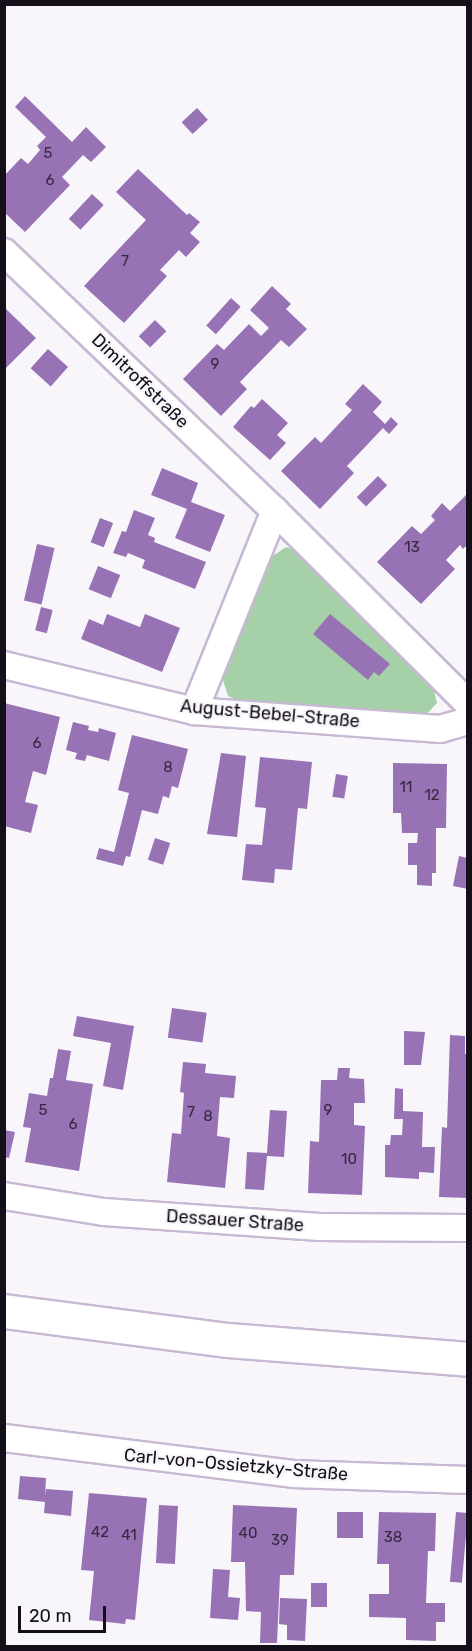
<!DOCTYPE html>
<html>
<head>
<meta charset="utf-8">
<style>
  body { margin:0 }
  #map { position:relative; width:472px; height:1651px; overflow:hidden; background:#f8f6fb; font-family:Rubik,sans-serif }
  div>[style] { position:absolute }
  .green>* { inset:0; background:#a6d0a8 }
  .building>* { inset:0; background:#9772b5; transform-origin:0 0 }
  .roads { filter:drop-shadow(2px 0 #c7b9d3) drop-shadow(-2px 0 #c7b9d3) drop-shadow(0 2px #c7b9d3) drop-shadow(0 -2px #c7b9d3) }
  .minor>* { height:26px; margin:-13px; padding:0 13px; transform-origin:13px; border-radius:13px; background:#fff }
  .primary>* { height:33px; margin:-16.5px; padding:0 16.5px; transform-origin:16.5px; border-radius:16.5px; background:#fff }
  span { translate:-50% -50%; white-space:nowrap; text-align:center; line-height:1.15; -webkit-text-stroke:5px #f8f6fb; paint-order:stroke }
  .number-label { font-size:15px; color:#35283f }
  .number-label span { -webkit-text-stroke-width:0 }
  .street-label { font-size:18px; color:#140f18 }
  .frame { position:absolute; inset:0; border:6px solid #140f18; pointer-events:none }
  .scale { position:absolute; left:18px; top:1606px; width:88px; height:27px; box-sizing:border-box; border:3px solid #140f18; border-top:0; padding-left:8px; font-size:18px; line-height:21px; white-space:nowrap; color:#140f18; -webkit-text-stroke:4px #f8f6fb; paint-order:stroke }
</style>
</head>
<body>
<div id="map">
  <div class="green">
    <div style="clip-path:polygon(286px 547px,311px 557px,431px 679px,437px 703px,423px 718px,247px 704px,228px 696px,221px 674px,268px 559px)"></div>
  </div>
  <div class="building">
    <div style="clip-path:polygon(25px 96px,72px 142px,86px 127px,106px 147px,91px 162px,83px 155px,62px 177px,70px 185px,25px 232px,4px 212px,4px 176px,21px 158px,28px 164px,40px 150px,37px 146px,46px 137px,15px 107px)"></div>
    <div style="left:197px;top:108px;width:16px;height:21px;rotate:47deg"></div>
    <div style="clip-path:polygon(138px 169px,187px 215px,189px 213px,200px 222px,190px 233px,200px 242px,186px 257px,179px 250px,160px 270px,167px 276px,124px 323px,84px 286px,146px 220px,116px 192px)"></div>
    <div style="left:92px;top:194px;width:16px;height:34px;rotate:43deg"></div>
    <div style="clip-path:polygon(272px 286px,291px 304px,286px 309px,307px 329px,289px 347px,281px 340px,240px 382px,247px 389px,221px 416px,183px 379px,217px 344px,224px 350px,249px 324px,261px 336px,269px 328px,250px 310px)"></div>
    <div style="left:231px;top:298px;width:13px;height:37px;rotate:42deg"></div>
    <div style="clip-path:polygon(4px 307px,36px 338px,4px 370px)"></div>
    <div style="left:155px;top:320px;width:16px;height:23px;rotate:45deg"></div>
    <div style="left:48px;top:349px;width:27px;height:26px;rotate:42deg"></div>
    <div style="clip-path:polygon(363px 384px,382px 402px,373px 412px,385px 424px,391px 417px,398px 424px,389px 434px,383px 428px,347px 466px,354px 473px,320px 509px,281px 471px,315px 437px,321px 443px,352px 410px,345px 404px)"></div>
    <div style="clip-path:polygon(262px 399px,288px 423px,277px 435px,286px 443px,270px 460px,233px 427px,251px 406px,254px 408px)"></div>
    <div style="clip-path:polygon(162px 468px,198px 483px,191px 502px,225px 515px,210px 552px,175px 538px,187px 509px,151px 495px)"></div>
    <div style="left:378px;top:476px;width:13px;height:30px;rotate:45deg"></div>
    <div style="clip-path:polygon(468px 493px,468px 544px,463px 549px,460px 545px,446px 560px,455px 569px,421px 604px,377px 562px,412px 526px,421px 534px,435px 520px,431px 516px,442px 503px,450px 511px)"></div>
    <div style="clip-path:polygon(134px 510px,155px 518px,148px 535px,155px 538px,154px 542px,206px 562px,195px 589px,142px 568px,145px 560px,128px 553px,126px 557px,113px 553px,122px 531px,126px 532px)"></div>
    <div style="left:100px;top:518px;width:14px;height:26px;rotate:21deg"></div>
    <div style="left:37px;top:544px;width:18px;height:58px;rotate:13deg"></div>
    <div style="left:98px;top:566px;width:24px;height:25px;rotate:22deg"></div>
    <div style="left:41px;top:607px;width:12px;height:24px;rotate:14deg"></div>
    <div style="clip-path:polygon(107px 614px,140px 627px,145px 614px,180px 628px,162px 672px,81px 639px,89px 619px,103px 625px)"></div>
    <div style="clip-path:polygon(330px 614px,390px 664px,379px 676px,374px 672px,368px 680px,313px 634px)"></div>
    <div style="clip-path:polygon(4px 703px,60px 717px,46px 775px,33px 771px,25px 802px,38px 805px,31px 833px,4px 826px)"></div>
    <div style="clip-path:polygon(73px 722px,89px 726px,88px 730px,98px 732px,99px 728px,116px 733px,109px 761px,87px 755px,85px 761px,75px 759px,77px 753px,66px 750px)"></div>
    <div style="clip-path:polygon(132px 735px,188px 749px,178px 788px,172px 786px,169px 798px,163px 796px,158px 814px,142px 810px,130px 857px,126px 856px,123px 866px,96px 859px,99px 848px,114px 852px,129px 793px,118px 790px)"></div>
    <div style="clip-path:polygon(221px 753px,246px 756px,237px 837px,207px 834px)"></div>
    <div style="clip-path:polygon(260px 757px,312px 762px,307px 809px,298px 808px,292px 870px,275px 869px,274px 883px,242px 880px,246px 844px,262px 845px,266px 808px,255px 807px)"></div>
    <div style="clip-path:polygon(393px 763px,447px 764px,446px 828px,436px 828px,436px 873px,432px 873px,432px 886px,417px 885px,417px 865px,408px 865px,408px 843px,417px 843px,418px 833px,402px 833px,401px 813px,393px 813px)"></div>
    <div style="left:336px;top:774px;width:12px;height:23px;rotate:9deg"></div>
    <div style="left:155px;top:838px;width:16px;height:23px;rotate:18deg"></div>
    <div style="clip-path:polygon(459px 856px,468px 858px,468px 889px,453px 886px)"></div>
    <div style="left:172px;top:1008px;width:35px;height:30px;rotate:8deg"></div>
    <div style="clip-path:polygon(77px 1016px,134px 1026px,123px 1090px,103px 1086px,111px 1043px,73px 1036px)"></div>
    <div style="clip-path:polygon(404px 1031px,425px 1032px,421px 1065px,404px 1065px)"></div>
    <div style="clip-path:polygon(450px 1035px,465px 1036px,465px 1054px,468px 1054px,468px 1198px,439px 1197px,442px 1127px,447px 1128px)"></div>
    <div style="clip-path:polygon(58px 1049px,71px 1051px,66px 1080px,93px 1084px,79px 1171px,25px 1162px,31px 1128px,23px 1127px,29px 1093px,47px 1096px,50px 1078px,53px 1078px)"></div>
    <div style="clip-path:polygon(183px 1062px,206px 1064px,205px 1073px,236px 1076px,234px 1098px,220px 1097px,217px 1136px,230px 1138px,225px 1188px,167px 1182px,172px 1133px,181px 1134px,184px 1093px,180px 1092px)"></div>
    <div style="clip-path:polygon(338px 1068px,350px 1068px,349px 1078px,364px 1079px,365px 1103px,354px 1103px,354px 1125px,365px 1126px,362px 1195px,308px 1193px,310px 1141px,319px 1142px,321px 1080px,337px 1080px)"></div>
    <div style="clip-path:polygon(395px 1088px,403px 1089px,403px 1111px,423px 1112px,422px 1147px,435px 1147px,434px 1173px,419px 1172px,419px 1179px,385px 1177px,385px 1145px,390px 1145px,391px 1135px,402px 1135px,403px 1119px,394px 1119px)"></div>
    <div style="clip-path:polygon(270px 1110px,287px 1111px,284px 1157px,267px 1156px,264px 1190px,245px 1189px,247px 1152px,267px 1153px)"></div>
    <div style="clip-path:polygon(4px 1130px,15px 1132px,9px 1158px,4px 1157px)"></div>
    <div style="clip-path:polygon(20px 1476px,46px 1478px,45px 1496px,46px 1489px,73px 1491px,71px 1516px,44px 1513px,45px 1502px,18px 1499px)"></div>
    <div style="clip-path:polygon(89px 1493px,147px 1498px,135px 1620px,126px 1619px,125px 1624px,89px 1620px,94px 1571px,81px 1570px)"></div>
    <div style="left:159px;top:1505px;width:19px;height:58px;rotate:3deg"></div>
    <div style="clip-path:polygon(233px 1505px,297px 1508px,294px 1575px,280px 1575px,277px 1643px,260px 1643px,261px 1612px,246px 1611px,245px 1562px,231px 1562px)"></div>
    <div style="left:337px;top:1512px;width:26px;height:26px"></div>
    <div style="clip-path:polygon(379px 1512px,436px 1513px,435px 1551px,428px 1551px,426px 1603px,445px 1603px,445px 1622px,436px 1622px,436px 1641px,406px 1640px,406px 1618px,369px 1617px,369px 1594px,389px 1594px,389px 1564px,377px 1564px)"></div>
    <div style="left:456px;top:1512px;width:12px;height:70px;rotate:5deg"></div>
    <div style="clip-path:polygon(213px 1569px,230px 1570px,228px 1597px,240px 1598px,238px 1620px,210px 1618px)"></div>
    <div style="left:311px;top:1583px;width:16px;height:24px"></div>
    <div style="clip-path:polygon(280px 1598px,307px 1599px,305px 1641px,287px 1640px,287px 1625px,279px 1624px)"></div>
  </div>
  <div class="roads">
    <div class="minor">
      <div style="left:4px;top:252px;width:375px;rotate:43.7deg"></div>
      <div style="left:275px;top:511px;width:272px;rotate:44.9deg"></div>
      <div style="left:4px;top:665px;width:195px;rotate:13.6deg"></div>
      <div style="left:194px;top:711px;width:247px;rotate:4.2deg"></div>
      <div style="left:440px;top:729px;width:29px;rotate:-16deg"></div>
      <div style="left:194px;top:711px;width:216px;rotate:-68deg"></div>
      <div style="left:4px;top:1196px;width:101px;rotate:9.1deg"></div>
      <div style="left:104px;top:1212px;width:216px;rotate:4deg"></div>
      <div style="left:319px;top:1227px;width:149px;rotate:0.4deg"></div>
      <div style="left:4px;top:1438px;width:291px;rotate:7.1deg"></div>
      <div style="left:293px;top:1474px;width:175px;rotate:2deg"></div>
    </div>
    <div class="primary">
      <div style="left:4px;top:1311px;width:226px;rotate:7.4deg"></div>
      <div style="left:228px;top:1340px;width:241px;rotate:4.5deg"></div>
    </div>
  </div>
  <div class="number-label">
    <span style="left:48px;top:154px">5</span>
    <span style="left:50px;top:181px">6</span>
    <span style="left:125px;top:262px">7</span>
    <span style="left:215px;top:365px">9</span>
    <span style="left:412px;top:548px">13</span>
    <span style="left:37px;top:744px">6</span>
    <span style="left:168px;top:768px">8</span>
    <span style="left:406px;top:788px">11</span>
    <span style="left:432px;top:796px">12</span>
    <span style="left:43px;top:1111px">5</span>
    <span style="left:328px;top:1111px">9</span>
    <span style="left:191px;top:1113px">7</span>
    <span style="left:208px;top:1117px">8</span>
    <span style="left:73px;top:1125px">6</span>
    <span style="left:349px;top:1160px">10</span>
    <span style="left:100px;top:1533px">42</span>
    <span style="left:248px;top:1534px">40</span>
    <span style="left:129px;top:1536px">41</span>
    <span style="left:393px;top:1538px">38</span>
    <span style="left:280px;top:1541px">39</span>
  </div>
  <div class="street-label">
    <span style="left:140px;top:381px;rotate:44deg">Dimitroffstraße</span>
    <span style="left:270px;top:714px;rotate:5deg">August-Bebel-Straße</span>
    <span style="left:235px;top:1221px;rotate:4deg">Dessauer Straße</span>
    <span style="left:236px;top:1465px;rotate:5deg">Carl-von-Ossietzky-Straße</span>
  </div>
  <div class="frame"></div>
  <div class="scale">20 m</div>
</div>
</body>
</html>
